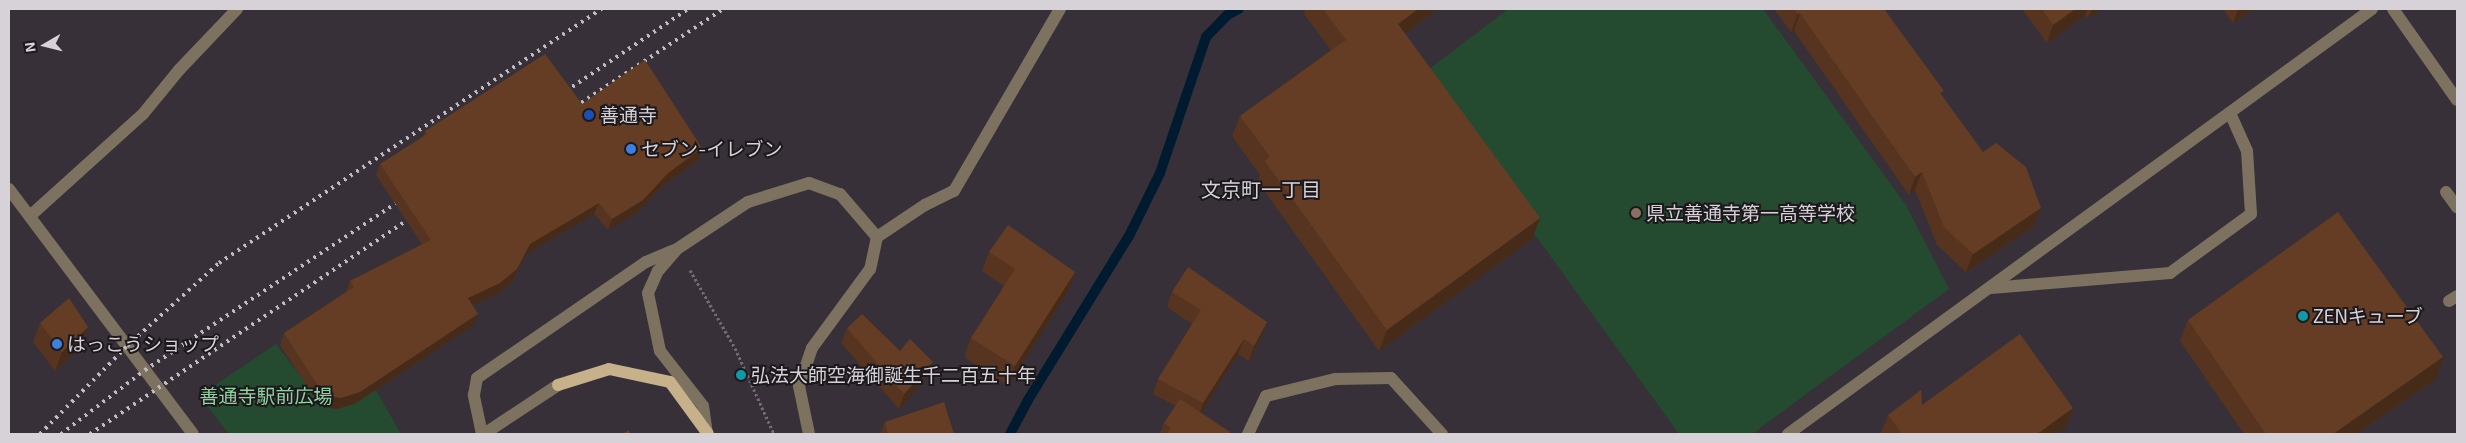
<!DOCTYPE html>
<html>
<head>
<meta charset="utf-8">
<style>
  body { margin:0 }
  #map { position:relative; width:2466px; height:443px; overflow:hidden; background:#373038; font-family:"Exo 2","Noto Sans JP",sans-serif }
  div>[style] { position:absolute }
  .green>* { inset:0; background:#244a2f }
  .stream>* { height:10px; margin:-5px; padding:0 5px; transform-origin:5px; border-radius:5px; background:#001b2f }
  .path>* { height:3px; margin-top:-1.5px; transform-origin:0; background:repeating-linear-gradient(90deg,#726d73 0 2.5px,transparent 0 5px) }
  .minor>* { height:12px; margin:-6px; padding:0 6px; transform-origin:6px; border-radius:6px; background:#7d7260 }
  .major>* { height:12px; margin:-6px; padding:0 6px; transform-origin:6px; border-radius:6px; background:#c6b18a }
  .rail>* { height:4px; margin-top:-2px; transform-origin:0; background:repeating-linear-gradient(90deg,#c0bcc1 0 2.5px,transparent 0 7.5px) }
  .wall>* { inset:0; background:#57341f }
  .shaded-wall>* { inset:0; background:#472b19 }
  .building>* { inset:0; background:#653d24 }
  .dots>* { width:14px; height:14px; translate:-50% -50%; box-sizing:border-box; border:2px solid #1c191d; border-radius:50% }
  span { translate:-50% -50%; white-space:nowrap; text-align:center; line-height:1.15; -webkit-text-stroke:4px #1c191d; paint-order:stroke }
  .poi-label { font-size:19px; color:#d6d2d7 }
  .left { translate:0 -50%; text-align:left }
  .park-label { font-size:19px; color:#91d29f }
  .neighbourhood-label { font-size:20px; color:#d6d2d7 }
  .frame { position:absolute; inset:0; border:10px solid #d6d2d7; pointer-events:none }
  .north { position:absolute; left:20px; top:20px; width:50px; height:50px; -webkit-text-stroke:4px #1c191d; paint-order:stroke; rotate:262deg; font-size:14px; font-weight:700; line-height:20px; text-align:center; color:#d6d2d7 }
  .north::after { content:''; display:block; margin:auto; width:18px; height:22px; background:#d6d2d7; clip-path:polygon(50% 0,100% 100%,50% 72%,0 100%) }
</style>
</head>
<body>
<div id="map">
  <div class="green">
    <div style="clip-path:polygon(1508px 9px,1763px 9px,1906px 205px,1949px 289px,1752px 434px,1679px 434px,1420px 76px)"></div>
    <div style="clip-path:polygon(276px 344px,324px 407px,337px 409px,356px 403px,376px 390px,401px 434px,229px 434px,199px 396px)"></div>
  </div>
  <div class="stream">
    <div style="left:1010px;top:434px;width:38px;rotate:-62deg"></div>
    <div style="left:1028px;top:400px;width:193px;rotate:-58.4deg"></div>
    <div style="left:1129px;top:236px;width:70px;rotate:-63.8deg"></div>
    <div style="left:1160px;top:173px;width:144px;rotate:-71.3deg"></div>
    <div style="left:1206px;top:37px;width:30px;rotate:-46deg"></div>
    <div style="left:1227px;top:15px;width:13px;rotate:-27deg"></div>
  </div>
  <div class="path">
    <div style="left:690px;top:270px;width:90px;rotate:60deg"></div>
    <div style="left:735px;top:348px;width:94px;rotate:65.6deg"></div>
  </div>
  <div class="minor">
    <div style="left:2393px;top:9px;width:111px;rotate:54.9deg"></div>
    <div style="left:9px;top:189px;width:306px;rotate:53.1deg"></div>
    <div style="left:2446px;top:192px;width:19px;rotate:54deg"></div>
    <div style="left:30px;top:216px;width:152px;rotate:-42.1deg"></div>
    <div style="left:143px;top:114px;width:57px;rotate:-50.7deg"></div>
    <div style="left:179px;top:70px;width:84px;rotate:-46.4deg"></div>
    <div style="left:877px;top:237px;width:58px;rotate:-33.7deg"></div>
    <div style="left:925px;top:205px;width:32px;rotate:-26deg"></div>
    <div style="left:954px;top:191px;width:211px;rotate:-59.8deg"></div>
    <div style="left:1991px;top:288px;width:180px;rotate:-4.8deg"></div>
    <div style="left:2170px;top:273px;width:100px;rotate:-36.1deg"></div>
    <div style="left:2251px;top:214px;width:63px;rotate:-93.6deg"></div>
    <div style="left:2247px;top:151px;width:42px;rotate:-114.1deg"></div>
    <div style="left:2449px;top:301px;width:9px;rotate:-32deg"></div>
    <div style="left:482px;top:434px;width:40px;rotate:-102deg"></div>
    <div style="left:474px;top:395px;width:17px;rotate:-80deg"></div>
    <div style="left:477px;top:378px;width:205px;rotate:-34.5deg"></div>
    <div style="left:646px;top:262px;width:30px;rotate:-23deg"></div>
    <div style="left:484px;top:434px;width:89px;rotate:-33.5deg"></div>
    <div style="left:707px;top:434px;width:28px;rotate:-98deg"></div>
    <div style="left:703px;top:406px;width:70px;rotate:-128deg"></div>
    <div style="left:660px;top:351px;width:59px;rotate:-101.7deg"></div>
    <div style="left:648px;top:293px;width:24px;rotate:-66deg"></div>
    <div style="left:658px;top:271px;width:29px;rotate:-49deg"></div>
    <div style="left:677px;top:249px;width:85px;rotate:-33.5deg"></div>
    <div style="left:748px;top:202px;width:64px;rotate:-17.3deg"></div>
    <div style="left:809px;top:183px;width:33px;rotate:20deg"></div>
    <div style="left:840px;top:194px;width:57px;rotate:49.3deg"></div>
    <div style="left:877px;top:237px;width:33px;rotate:102deg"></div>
    <div style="left:870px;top:269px;width:98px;rotate:126.3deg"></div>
    <div style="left:812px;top:348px;width:40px;rotate:108.9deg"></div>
    <div style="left:799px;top:386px;width:49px;rotate:78.2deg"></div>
    <div style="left:1248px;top:434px;width:42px;rotate:-64.7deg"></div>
    <div style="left:1266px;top:396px;width:72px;rotate:-13.7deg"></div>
    <div style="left:1336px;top:379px;width:55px;rotate:-1deg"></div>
    <div style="left:1391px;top:378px;width:76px;rotate:47.7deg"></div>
    <div style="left:1788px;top:434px;width:722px;rotate:-36.04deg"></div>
  </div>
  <div class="major">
    <div style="left:558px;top:385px;width:53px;rotate:-17.4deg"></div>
    <div style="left:609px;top:369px;width:62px;rotate:12deg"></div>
    <div style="left:670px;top:382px;width:64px;rotate:53.8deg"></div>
  </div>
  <div class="rail">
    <div style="left:560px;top:95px;width:154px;rotate:-33.9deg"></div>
    <div style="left:569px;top:111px;width:185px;rotate:-33.5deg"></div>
    <div style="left:40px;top:434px;width:124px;rotate:-45.3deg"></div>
    <div style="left:127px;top:346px;width:124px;rotate:-42.1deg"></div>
    <div style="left:219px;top:263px;width:460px;rotate:-33.6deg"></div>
    <div style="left:61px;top:434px;width:106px;rotate:-37.3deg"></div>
    <div style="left:145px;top:370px;width:315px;rotate:-33.6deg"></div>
    <div style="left:90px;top:434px;width:396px;rotate:-34deg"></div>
  </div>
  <div class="wall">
    <div style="clip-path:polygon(1305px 9px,1438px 9px,1405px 34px,1532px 239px,1379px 351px,1258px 182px,1260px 175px,1232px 136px,1240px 116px,1331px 50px,1304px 14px)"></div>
    <div style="clip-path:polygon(1774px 9px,1884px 9px,1942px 96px,2034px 226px,1966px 272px,1937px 245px,1915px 190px,1909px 195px,1794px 31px,1791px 32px)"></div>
    <div style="clip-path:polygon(2022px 9px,2102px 9px,2088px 18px,2085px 15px,2047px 43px)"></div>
    <div style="clip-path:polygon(2223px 9px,2254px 9px,2233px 23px)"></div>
    <div style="clip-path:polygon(582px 104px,698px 160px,664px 185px,639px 211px,608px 230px,594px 214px,525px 255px,513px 281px,496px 295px,473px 305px,474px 325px,356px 403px,337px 409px,324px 407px,316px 400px,280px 345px,284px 333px,346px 292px,350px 281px,422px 244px,376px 175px,380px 164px,423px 137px,425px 131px)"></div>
    <div style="clip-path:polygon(989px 252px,1075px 272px,1068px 291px,1008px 386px,964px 357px,971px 338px,1004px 286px,982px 271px)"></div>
    <div style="clip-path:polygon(1172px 292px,1267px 322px,1261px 337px,1249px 361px,1238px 354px,1201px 413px,1229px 434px,1160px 434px,1164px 423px,1176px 406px,1153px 394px,1158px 379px,1192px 324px,1167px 307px)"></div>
    <div style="clip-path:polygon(2188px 320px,2436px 379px,2356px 434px,2244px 434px,2180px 341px)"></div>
    <div style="clip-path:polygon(40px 323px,88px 327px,81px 347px,55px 371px,33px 342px)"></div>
    <div style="clip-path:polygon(847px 328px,900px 351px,927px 377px,899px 409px,841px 343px)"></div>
    <div style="clip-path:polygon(1922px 405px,2073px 408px,2066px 427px,2056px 434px,1882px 434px,1881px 433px,1888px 415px)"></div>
    <div style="clip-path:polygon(885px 422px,954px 434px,880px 434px)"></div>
  </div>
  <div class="shaded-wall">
    <div style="clip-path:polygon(1418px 9px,1438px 9px,1390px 45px,1398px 24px)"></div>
    <div style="clip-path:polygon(2075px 9px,2088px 9px,2085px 15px,2047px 43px,2053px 25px)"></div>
    <div style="clip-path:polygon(2092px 9px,2102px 9px,2088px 18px)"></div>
    <div style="clip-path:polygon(2238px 9px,2254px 9px,2233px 23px)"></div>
    <div style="clip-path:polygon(1800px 13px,1794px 31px,1791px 32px,1798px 14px)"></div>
    <div style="clip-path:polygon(702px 148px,698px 160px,664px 185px,639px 211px,608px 230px,612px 219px,668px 173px)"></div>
    <div style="clip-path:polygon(1922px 172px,1915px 190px,1909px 195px,1915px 177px)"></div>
    <div style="clip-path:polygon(599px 203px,594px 214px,525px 255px,513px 281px,496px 295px,464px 309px,468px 298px,530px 244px)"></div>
    <div style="clip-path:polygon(2041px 208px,2034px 226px,1966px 272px,1973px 254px)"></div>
    <div style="clip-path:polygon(1540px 218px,1532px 239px,1379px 351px,1387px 330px)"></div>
    <div style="clip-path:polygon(1075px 272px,1068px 291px,1008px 386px,1015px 366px)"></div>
    <div style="clip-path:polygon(478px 314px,474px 325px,356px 403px,337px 409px,324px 407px,328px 396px)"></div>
    <div style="clip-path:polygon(1267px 322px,1261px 337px,1249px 361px,1254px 346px)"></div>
    <div style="clip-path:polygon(88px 327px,81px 347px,55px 371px,62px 352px)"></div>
    <div style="clip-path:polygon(1244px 339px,1238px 354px,1198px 418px,1203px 403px)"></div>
    <div style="clip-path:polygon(2443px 357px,2436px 379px,2356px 434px,2333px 434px)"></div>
    <div style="clip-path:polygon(933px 362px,927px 377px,899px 409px,904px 394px)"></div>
    <div style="clip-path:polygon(2073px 408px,2066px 427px,2056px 434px,2037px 434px)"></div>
  </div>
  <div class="building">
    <div style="clip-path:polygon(1323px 9px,1418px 9px,1398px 24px,1540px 218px,1387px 330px,1265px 161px,1270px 157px,1240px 116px,1346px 40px)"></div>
    <div style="clip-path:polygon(1794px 9px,1884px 9px,1944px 91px,1940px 93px,1983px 152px,1996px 143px,2026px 167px,2041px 208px,1973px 254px,1944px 227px,1922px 172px,1915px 177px,1800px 13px,1798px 14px)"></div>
    <div style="clip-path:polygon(2042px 9px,2075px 9px,2053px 25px)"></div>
    <div style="clip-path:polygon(545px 54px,582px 104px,645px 60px,702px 148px,668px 173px,643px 200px,612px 219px,599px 203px,530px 244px,517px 269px,500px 283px,468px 298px,478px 314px,360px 392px,341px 398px,328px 396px,320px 389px,284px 333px,354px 287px,350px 281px,431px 240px,380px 164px,427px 134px,425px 131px)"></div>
    <div style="clip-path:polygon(2338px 212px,2443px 357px,2333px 434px,2266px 434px,2188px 320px)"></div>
    <div style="clip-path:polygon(1008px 225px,1075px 272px,1015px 366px,971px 338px,1015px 269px,989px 252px)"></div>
    <div style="clip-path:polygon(1188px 267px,1267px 322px,1254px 346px,1244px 339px,1203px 403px,1158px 379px,1201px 310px,1172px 292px)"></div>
    <div style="clip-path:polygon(69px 298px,88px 327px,62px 352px,40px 323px)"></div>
    <div style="clip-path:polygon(862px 314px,900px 351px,910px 339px,933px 362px,904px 394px,847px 328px)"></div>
    <div style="clip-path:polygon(2020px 334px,2073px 408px,2037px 434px,1902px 434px,1888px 415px,1921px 390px,1922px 405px)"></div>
    <div style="clip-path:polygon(1180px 399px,1230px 432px,1229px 434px,1167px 434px,1171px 428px,1164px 423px)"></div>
    <div style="clip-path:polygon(944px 402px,954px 434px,888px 434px,885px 422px)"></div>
    <div style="clip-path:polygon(628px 430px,631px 434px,623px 434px)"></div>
  </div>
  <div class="dots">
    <div style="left:589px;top:115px;background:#1a4fb4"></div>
    <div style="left:631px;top:149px;background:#3f7fe0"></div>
    <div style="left:1636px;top:213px;background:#8d6e63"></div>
    <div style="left:2303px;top:316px;background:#0f9aa8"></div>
    <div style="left:57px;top:344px;background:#3f7fe0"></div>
    <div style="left:741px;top:375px;background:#0f9aa8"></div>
  </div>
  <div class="poi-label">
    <span class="left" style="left:600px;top:115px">善通寺</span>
    <span class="left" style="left:641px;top:149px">セブン-イレブン</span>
    <span class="left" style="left:1646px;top:213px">県立善通寺第一高等学校</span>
    <span class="left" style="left:2313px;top:316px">ZENキューブ</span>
    <span class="left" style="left:67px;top:344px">はっこうショップ</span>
    <span class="left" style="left:751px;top:375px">弘法大師空海御誕生千二百五十年</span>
  </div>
  <div class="park-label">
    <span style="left:266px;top:396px">善通寺駅前広場</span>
  </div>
  <div class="neighbourhood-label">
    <span style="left:1261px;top:189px">文京町一丁目</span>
  </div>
  <div class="frame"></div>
  <div class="north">N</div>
</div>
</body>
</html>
